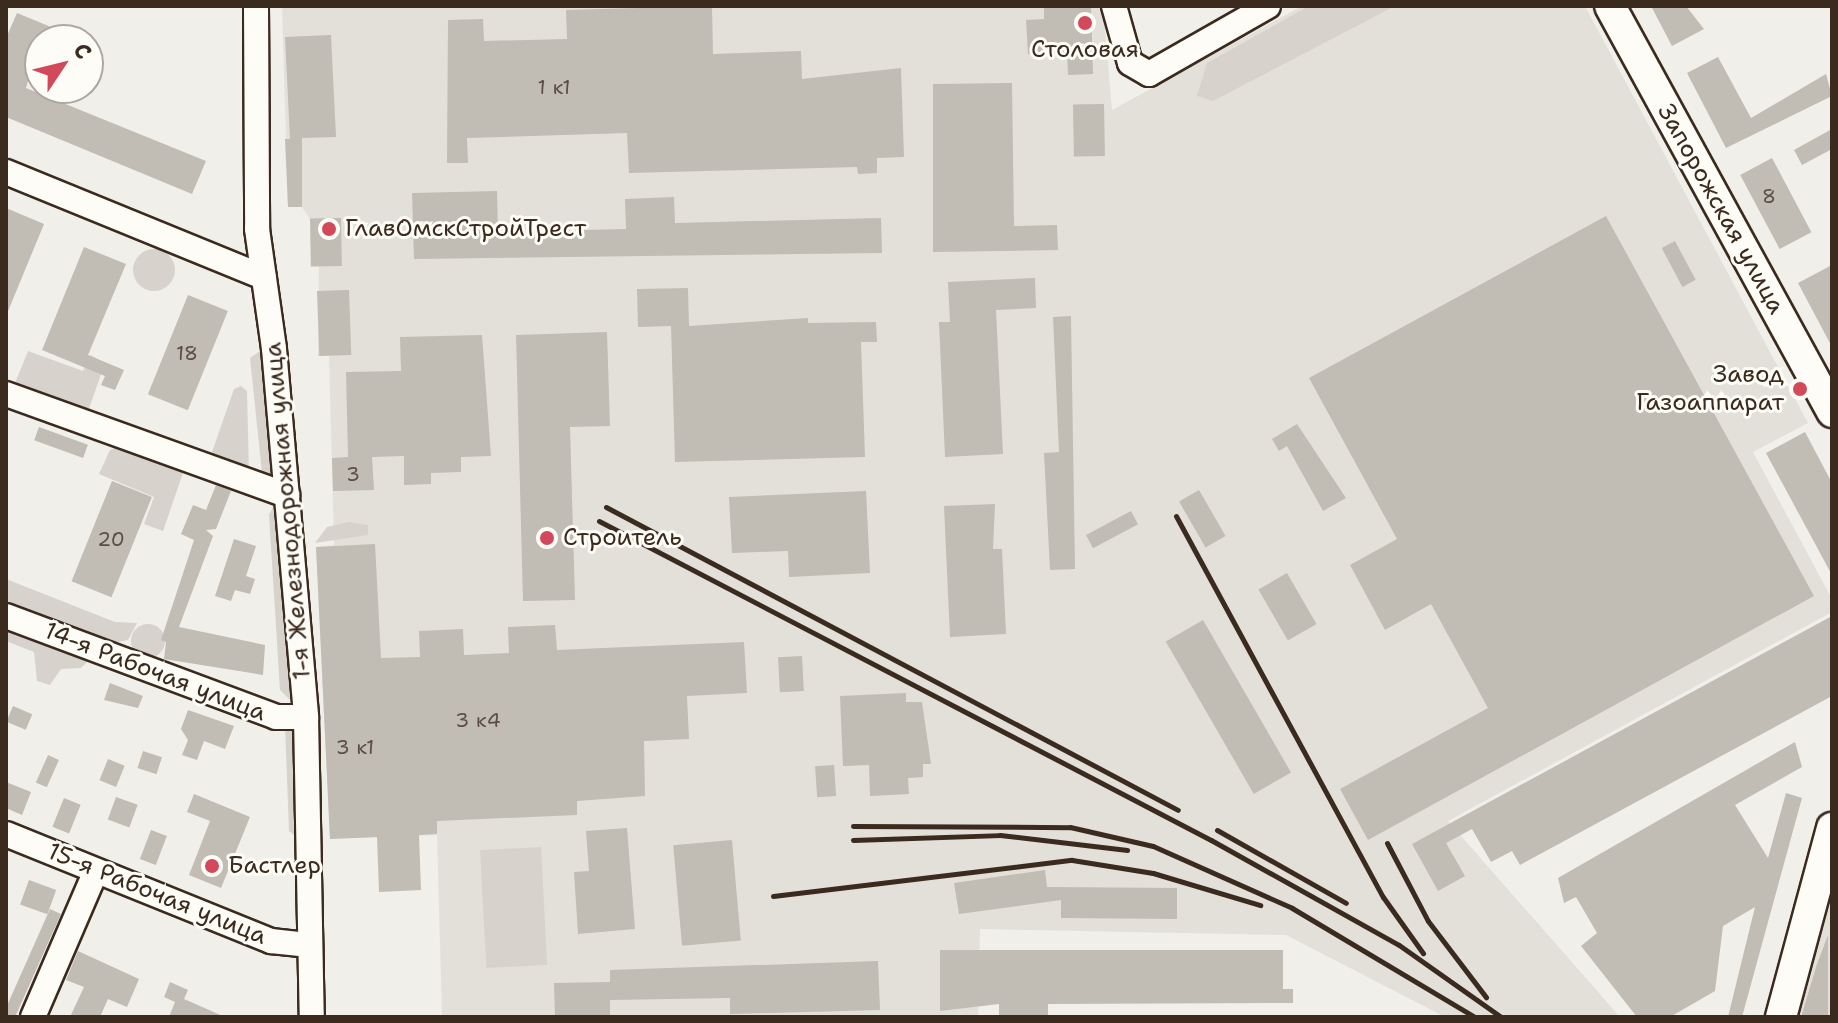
<!DOCTYPE html>
<html>
<head>
<meta charset="utf-8">
<style>
  body { margin:0 }
  #map { position:relative; width:1838px; height:1023px; overflow:hidden; background:#f1efea; font-family:"Shantell Sans",sans-serif }
  div>[style] { position:absolute }
  .built>* { inset:0; background:#e3e0da }
  .green>* { inset:0; background:#d7d2cc; transform-origin:0 0 }
  .round { border-radius:50% }
  .building>* { inset:0; background:#c1bcb4; transform-origin:0 0 }
  .roads { filter:drop-shadow(2px 0 #3b2a1e) drop-shadow(-2px 0 #3b2a1e) drop-shadow(0 2px #3b2a1e) drop-shadow(0 -2px #3b2a1e) }
  .minor>* { height:24px; margin:-12px; padding:0 12px; transform-origin:12px; border-radius:12px; background:#fdfcf7 }
  .major>* { height:30px; margin:-15px; padding:0 15px; transform-origin:15px; border-radius:15px; background:#fdfcf7 }
  .rail>* { height:5px; margin:-2.5px; padding:0 2.5px; transform-origin:2.5px; border-radius:2.5px; background:#3b2a1e }
  .dots>* { width:22px; height:22px; translate:-50% -50%; box-sizing:border-box; border:4px solid #fdfcf7; border-radius:50% }
  span { translate:-50% -50%; white-space:nowrap; text-align:center; line-height:1.15; -webkit-text-stroke:6px #fdfcf7; paint-order:stroke }
  .number-label { font-size:20px; color:#5c4e44 }
  .number-label span { -webkit-text-stroke-width:0 }
  .poi-label { font-size:24px; color:#3b2a1e }
  .left { translate:0 -50%; text-align:left }
  .right { translate:-100% -50%; text-align:right }
  .street-label { font-size:24px; color:#3b2a1e }
  .frame { position:absolute; inset:0; border:8px solid #3b2a1e; pointer-events:none }
  .north { position:absolute; left:24px; top:24px; width:80px; height:80px; box-sizing:border-box; background:#fdfcf7; border:2px solid #afa8a0; border-radius:50%; rotate:55deg; font-size:22px; font-weight:700; line-height:32px; text-align:center; color:#3b2a1e }
  .north::after { content:''; display:block; margin:auto; width:28px; height:36px; background:#d1495b; clip-path:polygon(50% 0,100% 100%,50% 72%,0 100%) }
</style>
</head>
<body>
<div id="map">
  <div class="built">
    <div style="clip-path:polygon(282px 6px,1103px 6px,1112px 110px,1302px 6px,1585px 6px,1808px 423px,1753px 452px,1832px 599px,1832px 612px,1448px 821px,1620px 1017px,1445px 1017px,1286px 935px,980px 929px,978px 1017px,442px 1017px,437px 835px,330px 839px,316px 547px,334px 545px,329px 356px,318px 356px,319px 267px,310px 219px,302px 207px,288px 207px)"></div>
    <div style="clip-path:polygon(1832px 889px,1832px 1017px,1797px 1017px,1802px 995px)"></div>
  </div>
  <div class="green">
    <div style="clip-path:polygon(1309px 6px,1395px 6px,1213px 101px,1197px 96px,1207px 63px)"></div>
    <div class="round" style="left:133px;top:249px;width:42px;height:42px"></div>
    <div style="clip-path:polygon(28px 351px,83px 371px,90px 355px,105px 363px,87px 414px,13px 388px)"></div>
    <div style="clip-path:polygon(260px 351px,277px 472px,271px 481px,262px 473px,250px 358px)"></div>
    <div style="clip-path:polygon(241px 386px,247px 391px,249px 473px,211px 455px,234px 389px)"></div>
    <div style="clip-path:polygon(119px 446px,183px 473px,163px 531px,144px 524px,154px 497px,99px 474px,110px 450px)"></div>
    <div style="clip-path:polygon(274px 505px,279px 507px,294px 696px,289px 699px,280px 690px,269px 515px)"></div>
    <div style="clip-path:polygon(349px 522px,368px 525px,368px 535px,315px 543px,327px 527px)"></div>
    <div style="clip-path:polygon(6px 579px,115px 622px,137px 623px,128px 640px,103px 645px,6px 606px)"></div>
    <div class="round" style="left:131px;top:624px;width:34px;height:34px"></div>
    <div style="clip-path:polygon(6px 627px,81px 652px,89px 660px,81px 668px,61px 669px,50px 685px,37px 681px,34px 652px,6px 641px)"></div>
    <div style="clip-path:polygon(285px 725px,297px 726px,299px 833px,294px 835px,289px 831px)"></div>
    <div style="left:541px;top:847px;width:118px;height:61px;rotate:87deg"></div>
  </div>
  <div class="building">
    <div style="clip-path:polygon(712px 6px,713px 54px,801px 51px,802px 79px,901px 68px,904px 157px,877px 158px,877px 173px,858px 174px,857px 167px,629px 173px,627px 133px,467px 138px,468px 163px,447px 163px,448px 20px,483px 19px,484px 41px,567px 39px,566px 10px)"></div>
    <div style="clip-path:polygon(1044px 6px,1091px 6px,1093px 74px,1068px 75px,1067px 52px,1028px 54px,1026px 20px,1044px 19px)"></div>
    <div style="clip-path:polygon(1651px 6px,1686px 6px,1704px 29px,1672px 46px)"></div>
    <div style="clip-path:polygon(17px 13px,51px 27px,40px 40px,26px 88px,206px 161px,192px 194px,6px 117px,6px 38px)"></div>
    <div style="clip-path:polygon(331px 35px,336px 137px,302px 138px,302px 207px,288px 207px,285px 139px,296px 139px,290px 139px,285px 37px)"></div>
    <div style="clip-path:polygon(1718px 57px,1751px 118px,1826px 74px,1832px 96px,1726px 148px,1687px 73px)"></div>
    <div style="clip-path:polygon(1012px 83px,1014px 226px,1057px 225px,1058px 250px,933px 252px,933px 84px)"></div>
    <div style="left:1104px;top:104px;width:52px;height:31px;rotate:89deg"></div>
    <div style="clip-path:polygon(1832px 129px,1832px 149px,1802px 165px,1794px 150px)"></div>
    <div style="left:1772px;top:158px;width:84px;height:36px;rotate:62deg"></div>
    <div style="clip-path:polygon(497px 191px,498px 232px,626px 229px,625px 199px,674px 197px,675px 223px,881px 218px,882px 253px,414px 259px,412px 193px)"></div>
    <div style="clip-path:polygon(6px 208px,44px 224px,6px 316px)"></div>
    <div style="clip-path:polygon(1606px 216px,1814px 596px,1368px 840px,1340px 789px,1488px 708px,1431px 604px,1385px 630px,1350px 565px,1397px 539px,1309px 378px)"></div>
    <div style="left:341px;top:218px;width:48px;height:31px;rotate:89deg"></div>
    <div style="left:1675px;top:241px;width:44px;height:15px;rotate:62deg"></div>
    <div style="clip-path:polygon(84px 247px,126px 264px,88px 355px,124px 370px,115px 390px,101px 385px,105px 376px,42px 350px)"></div>
    <div style="clip-path:polygon(1832px 265px,1832px 347px,1798px 283px)"></div>
    <div style="clip-path:polygon(1035px 278px,1036px 308px,996px 310px,1003px 454px,945px 457px,939px 322px,950px 322px,948px 282px)"></div>
    <div style="clip-path:polygon(688px 288px,689px 326px,808px 318px,808px 323px,876px 322px,877px 342px,861px 342px,865px 457px,675px 462px,671px 326px,638px 327px,637px 289px)"></div>
    <div style="left:349px;top:290px;width:65px;height:32px;rotate:88deg"></div>
    <div style="left:188px;top:295px;width:43px;height:107px;rotate:22deg"></div>
    <div style="clip-path:polygon(1071px 316px,1075px 569px,1050px 570px,1044px 453px,1059px 452px,1053px 317px)"></div>
    <div style="clip-path:polygon(607px 332px,610px 426px,570px 427px,575px 600px,523px 601px,516px 335px)"></div>
    <div style="clip-path:polygon(482px 335px,491px 456px,461px 457px,461px 472px,431px 473px,431px 484px,404px 485px,404px 456px,372px 457px,374px 490px,333px 491px,332px 458px,348px 457px,346px 372px,401px 371px,400px 337px)"></div>
    <div style="clip-path:polygon(1297px 424px,1346px 498px,1323px 511px,1287px 446px,1279px 451px,1272px 439px)"></div>
    <div style="left:39px;top:427px;width:52px;height:14px;rotate:20deg"></div>
    <div style="clip-path:polygon(1805px 432px,1832px 483px,1832px 575px,1766px 453px)"></div>
    <div style="left:112px;top:481px;width:43px;height:108px;rotate:22deg"></div>
    <div style="clip-path:polygon(216px 485px,231px 491px,216px 529px,206px 530px,213px 536px,179px 627px,265px 645px,263px 675px,164px 659px,166px 642px,161px 640px,194px 540px,181px 534px,193px 505px,206px 510px)"></div>
    <div style="left:1199px;top:490px;width:53px;height:23px;rotate:60deg"></div>
    <div style="clip-path:polygon(866px 491px,870px 573px,789px 577px,788px 551px,732px 553px,729px 497px)"></div>
    <div style="clip-path:polygon(995px 504px,993px 549px,1002px 549px,1006px 634px,950px 637px,944px 506px)"></div>
    <div style="left:1131px;top:511px;width:15px;height:51px;rotate:62deg"></div>
    <div style="clip-path:polygon(234px 539px,256px 546px,246px 576px,255px 579px,250px 594px,235px 590px,231px 601px,215px 596px)"></div>
    <div style="clip-path:polygon(375px 544px,381px 658px,420px 657px,419px 631px,463px 629px,464px 655px,509px 653px,508px 627px,555px 625px,557px 650px,744px 642px,747px 693px,687px 696px,689px 739px,644px 741px,645px 796px,577px 801px,577px 815px,437px 821px,437px 834px,419px 835px,421px 890px,379px 892px,377px 837px,330px 839px,316px 547px)"></div>
    <div style="left:1287px;top:573px;width:59px;height:33px;rotate:60deg"></div>
    <div style="clip-path:polygon(1832px 616px,1832px 696px,1520px 865px,1512px 851px,1491px 862px,1472px 829px,1446px 843px,1465px 876px,1438px 891px,1412px 844px)"></div>
    <div style="left:1203px;top:620px;width:176px;height:43px;rotate:60deg"></div>
    <div style="left:802px;top:656px;width:35px;height:24px;rotate:87deg"></div>
    <div style="clip-path:polygon(110px 683px,143px 696px,138px 708px,104px 700px)"></div>
    <div style="clip-path:polygon(906px 693px,906px 702px,922px 702px,931px 764px,923px 764px,923px 777px,908px 778px,909px 794px,870px 796px,869px 765px,843px 766px,840px 696px)"></div>
    <div style="left:13px;top:706px;width:21px;height:17px;rotate:23deg"></div>
    <div style="clip-path:polygon(188px 710px,234px 726px,225px 749px,204px 741px,197px 760px,182px 755px,188px 740px,181px 729px)"></div>
    <div style="clip-path:polygon(1795px 742px,1802px 767px,1735px 805px,1768px 858px,1786px 793px,1802px 798px,1742px 1017px,1728px 1017px,1755px 907px,1723px 926px,1715px 991px,1670px 1017px,1637px 1017px,1581px 946px,1597px 933px,1576px 897px,1564px 903px,1558px 878px)"></div>
    <div style="left:143px;top:751px;width:20px;height:18px;rotate:18deg"></div>
    <div style="left:48px;top:755px;width:12px;height:30px;rotate:24deg"></div>
    <div style="left:108px;top:759px;width:18px;height:23px;rotate:22deg"></div>
    <div style="left:834px;top:765px;width:31px;height:19px;rotate:86deg"></div>
    <div style="clip-path:polygon(6px 782px,31px 792px,22px 815px,6px 808px)"></div>
    <div style="clip-path:polygon(194px 794px,250px 817px,221px 888px,189px 875px,210px 821px,187px 812px)"></div>
    <div style="left:116px;top:797px;width:23px;height:24px;rotate:20deg"></div>
    <div style="left:64px;top:798px;width:18px;height:31px;rotate:22deg"></div>
    <div style="clip-path:polygon(627px 828px,635px 929px,578px 934px,574px 872px,589px 871px,586px 831px)"></div>
    <div style="left:151px;top:830px;width:17px;height:31px;rotate:21deg"></div>
    <div style="left:732px;top:840px;width:101px;height:59px;rotate:85deg"></div>
    <div style="clip-path:polygon(1045px 870px,1047px 887px,1177px 888px,1177px 919px,1061px 918px,1061px 900px,959px 914px,954px 883px)"></div>
    <div style="left:29px;top:880px;width:29px;height:26px;rotate:20deg"></div>
    <div style="left:50px;top:909px;width:12px;height:117px;rotate:24deg"></div>
    <div style="clip-path:polygon(1828px 935px,1828px 1017px,1801px 1017px,1817px 964px)"></div>
    <div style="clip-path:polygon(940px 950px,1283px 950px,1283px 989px,1293px 989px,1293px 1003px,1048px 1004px,1048px 1017px,999px 1017px,999px 1004px,940px 1011px)"></div>
    <div style="clip-path:polygon(78px 951px,139px 979px,127px 1007px,108px 999px,100px 1017px,70px 1017px,84px 987px,66px 980px)"></div>
    <div style="clip-path:polygon(878px 961px,880px 1010px,730px 1014px,730px 998px,610px 1000px,610px 1017px,555px 1017px,554px 983px,610px 982px,610px 970px)"></div>
    <div style="clip-path:polygon(170px 982px,188px 990px,184px 999px,225px 1017px,169px 1017px,175px 1002px,164px 997px)"></div>
  </div>
  <div class="roads">
    <div class="minor">
      <div style="left:256px;top:6px;width:223px;rotate:89.7deg"></div>
      <div style="left:257px;top:229px;width:121px;rotate:81.9deg"></div>
      <div style="left:274px;top:349px;width:369px;rotate:85deg"></div>
      <div style="left:306px;top:717px;width:300px;rotate:88.9deg"></div>
      <div style="left:1114px;top:6px;width:59px;rotate:74.3deg"></div>
      <div style="left:1130px;top:63px;width:22px;rotate:30deg"></div>
      <div style="left:1149px;top:74px;width:137px;rotate:-29.7deg"></div>
      <div style="left:6px;top:172px;width:278px;rotate:22.2deg"></div>
      <div style="left:6px;top:394px;width:299px;rotate:19.8deg"></div>
      <div style="left:6px;top:616px;width:288px;rotate:20.5deg"></div>
      <div style="left:276px;top:717px;width:30px"></div>
      <div style="left:6px;top:834px;width:286px;rotate:22deg"></div>
      <div style="left:271px;top:941px;width:39px;rotate:6deg"></div>
      <div style="left:33px;top:1017px;width:159px;rotate:-66.7deg"></div>
    </div>
    <div class="major">
      <div style="left:1610px;top:6px;width:463px;rotate:61.3deg"></div>
      <div style="left:1781px;top:1017px;width:196px;rotate:-74.9deg"></div>
    </div>
  </div>
  <div class="rail">
    <div style="left:606px;top:507px;width:647px;rotate:27.91deg"></div>
    <div style="left:1176px;top:516px;width:434px;rotate:61.5deg"></div>
    <div style="left:1383px;top:897px;width:69px;rotate:54.5deg"></div>
    <div style="left:599px;top:521px;width:690px;rotate:27.53deg"></div>
    <div style="left:1211px;top:840px;width:215px;rotate:29.2deg"></div>
    <div style="left:1399px;top:945px;width:125px;rotate:35.2deg"></div>
    <div style="left:853px;top:826px;width:217px;rotate:0.3deg"></div>
    <div style="left:1070px;top:827px;width:85px;rotate:12.9deg"></div>
    <div style="left:1153px;top:846px;width:152px;rotate:24deg"></div>
    <div style="left:1292px;top:908px;width:213px;rotate:30.8deg"></div>
    <div style="left:1217px;top:830px;width:148px;rotate:29.5deg"></div>
    <div style="left:853px;top:840px;width:147px;rotate:-1.9deg"></div>
    <div style="left:1000px;top:835px;width:128px;rotate:6.7deg"></div>
    <div style="left:1387px;top:843px;width:88px;rotate:62.3deg"></div>
    <div style="left:1428px;top:921px;width:96px;rotate:52.7deg"></div>
    <div style="left:773px;top:896px;width:301px;rotate:-6.9deg"></div>
    <div style="left:1072px;top:860px;width:82px;rotate:9.1deg"></div>
    <div style="left:1153px;top:873px;width:112px;rotate:16.7deg"></div>
  </div>
  <div class="dots">
    <div style="left:1085px;top:23px;background:#d1495b"></div>
    <div style="left:329px;top:229px;background:#d1495b"></div>
    <div style="left:1800px;top:389px;background:#d1495b"></div>
    <div style="left:547px;top:538px;background:#d1495b"></div>
    <div style="left:212px;top:866px;background:#d1495b"></div>
  </div>
  <div class="number-label">
    <span style="left:554px;top:87px">1 к1</span>
    <span style="left:1769px;top:196px">8</span>
    <span style="left:187px;top:353px">18</span>
    <span style="left:353px;top:474px">3</span>
    <span style="left:111px;top:539px">20</span>
    <span style="left:478px;top:720px">3 к4</span>
    <span style="left:355px;top:747px">3 к1</span>
  </div>
  <div class="poi-label">
    <span style="left:1085px;top:50px">Столовая</span>
    <span class="left" style="left:345px;top:229px">ГлавОмскСтройТрест</span>
    <span class="right" style="left:1784px;top:389px">Завод<br>Газоаппарат</span>
    <span class="left" style="left:563px;top:538px">Строитель</span>
    <span class="left" style="left:228px;top:866px">Бастлер</span>
  </div>
  <div class="street-label">
    <span style="left:1721px;top:209px;rotate:61deg">Запорожская улица</span>
    <span style="left:288px;top:511px;rotate:-95deg">1-я Железнодорожная улица</span>
    <span style="left:155px;top:672px;rotate:21deg">14-я Рабочая улица</span>
    <span style="left:157px;top:894px;rotate:22deg">15-я Рабочая улица</span>
  </div>
  <div class="frame"></div>
  <div class="north">С</div>
</div>
</body>
</html>
